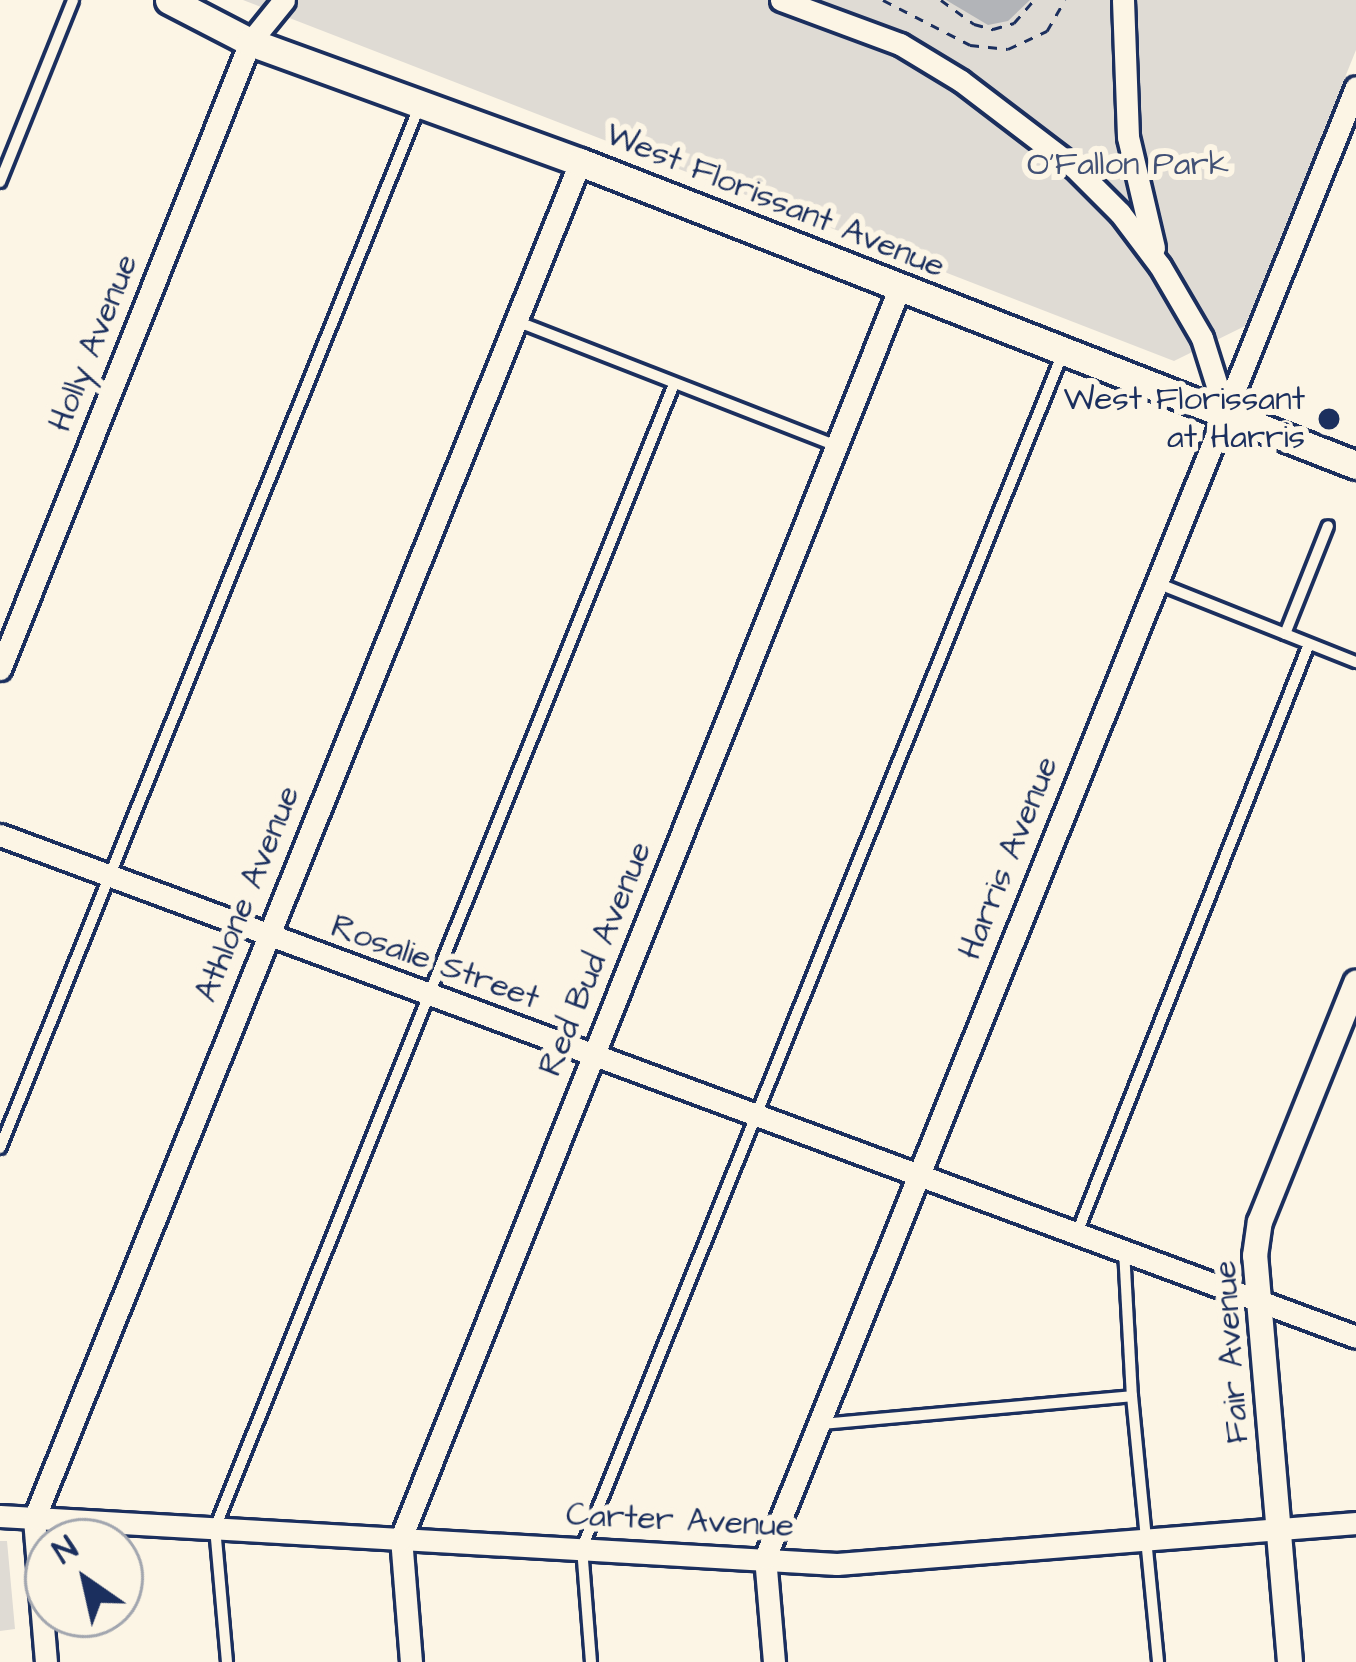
<!DOCTYPE html>
<html>
<head>
<meta charset="utf-8">
<style>
  body { margin:0 }
  #map { position:relative; width:1356px; height:1662px; overflow:hidden; background:#fcf5e5; font-family:"Architects Daughter",sans-serif }
  div>[style] { position:absolute }
  .green>* { inset:0; background:#dfdbd4 }
  .water>* { inset:0; background:#b2b4b8 }
  .path>* { height:3px; margin-top:-1.5px; transform-origin:0; background:repeating-linear-gradient(90deg,#1b2f5e 0 9px,transparent 0 18px) }
  .roads { filter:drop-shadow(3px 0 #1b2f5e) drop-shadow(-3px 0 #1b2f5e) drop-shadow(0 3px #1b2f5e) drop-shadow(0 -3px #1b2f5e) }
  .service>* { height:10px; margin:-5px; padding:0 5px; transform-origin:5px; border-radius:5px; background:#fcf5e5 }
  .minor>* { height:21px; margin:-10.5px; padding:0 10.5px; transform-origin:10.5px; border-radius:10.5px; background:#fcf5e5 }
  .tertiary>* { height:24px; margin:-12px; padding:0 12px; transform-origin:12px; border-radius:12px; background:#fcf5e5 }
  .secondary>* { height:27px; margin:-13.5px; padding:0 13.5px; transform-origin:13.5px; border-radius:13.5px; background:#fcf5e5 }
  .dots>* { width:33px; height:33px; translate:-50% -50%; box-sizing:border-box; border:6px solid #fcf5e5; border-radius:50% }
  span { translate:-50% -50%; white-space:nowrap; text-align:center; line-height:1.15; -webkit-text-stroke:12px #fcf5e5; paint-order:stroke }
  .park-label { font-size:33px; color:#425176 }
  .street-label { font-size:33px; color:#1b2f5e }
  .poi-label { font-size:33px; color:#1b2f5e }
  .right { translate:-100% -50%; text-align:right }
  .north { position:absolute; left:24px; top:1518px; width:120px; height:120px; box-sizing:border-box; background:#fcf5e5; border:3px solid #a2a6af; border-radius:50%; rotate:326deg; font-size:33px; font-weight:700; line-height:48px; text-align:center; color:#1b2f5e }
  .north::after { content:''; display:block; margin:auto; width:42px; height:54px; background:#1b2f5e; clip-path:polygon(50% 0,100% 100%,50% 72%,0 100%) }
</style>
</head>
<body>
<div id="map">
  <div class="green">
    <div style="clip-path:polygon(243px 0,1356px 0,1356px 50px,1245px 326px,1174px 361px)"></div>
    <div style="clip-path:polygon(0 1541px,7px 1541px,15px 1629px,0 1631px)"></div>
  </div>
  <div class="water">
    <div style="clip-path:polygon(946px 0,1030px 0,1008px 21px,988px 25px)"></div>
  </div>
  <div class="path">
    <div style="left:883px;top:0;width:98px;rotate:27.3deg"></div>
    <div style="left:970px;top:45px;width:38px;rotate:6deg"></div>
    <div style="left:1008px;top:49px;width:43px;rotate:-24.8deg"></div>
    <div style="left:1047px;top:31px;width:36px;rotate:-60deg"></div>
    <div style="left:941px;top:0;width:41px;rotate:36deg"></div>
    <div style="left:974px;top:24px;width:20px;rotate:15deg"></div>
    <div style="left:993px;top:29px;width:22px;rotate:-16deg"></div>
    <div style="left:1014px;top:23px;width:30px;rotate:-49deg"></div>
  </div>
  <div class="roads">
    <div class="service">
      <div style="left:0;top:182px;width:196px;rotate:-68.1deg"></div>
      <div style="left:516px;top:321px;width:344px;rotate:21.3deg"></div>
      <div style="left:1157px;top:583px;width:214px;rotate:21.7deg"></div>
      <div style="left:1285px;top:634px;width:116px;rotate:-68.3deg"></div>
      <div style="left:0;top:1148px;width:1124px;rotate:-68.07deg"></div>
      <div style="left:1077px;top:1233px;width:633px;rotate:-68.5deg"></div>
      <div style="left:1124px;top:1250px;width:146px;rotate:86.9deg"></div>
      <div style="left:821px;top:1424px;width:312px;rotate:-5.1deg"></div>
      <div style="left:1132px;top:1396px;width:267px;rotate:84.4deg"></div>
      <div style="left:227px;top:1662px;width:135px;rotate:-95.1deg"></div>
      <div style="left:215px;top:1528px;width:1233px;rotate:-68.14deg"></div>
      <div style="left:591px;top:1662px;width:114px;rotate:-94.5deg"></div>
      <div style="left:582px;top:1548px;width:1286px;rotate:-68.08deg"></div>
    </div>
    <div class="minor">
      <div style="left:781px;top:0;width:127px;rotate:20.3deg"></div>
      <div style="left:900px;top:44px;width:71px;rotate:31.2deg"></div>
      <div style="left:961px;top:81px;width:142px;rotate:37.3deg"></div>
      <div style="left:1074px;top:167px;width:65px;rotate:45deg"></div>
      <div style="left:1120px;top:213px;width:66px;rotate:53deg"></div>
      <div style="left:1160px;top:266px;width:83px;rotate:59.7deg"></div>
      <div style="left:1202px;top:338px;width:80px;rotate:72.5deg"></div>
      <div style="left:1123px;top:0;width:137px;rotate:87.9deg"></div>
      <div style="left:1128px;top:137px;width:114px;rotate:76.8deg"></div>
      <div style="left:0;top:669px;width:675px;rotate:-68.26deg"></div>
      <div style="left:250px;top:42px;width:54px;rotate:-51deg"></div>
      <div style="left:0;top:835px;width:1446px;rotate:20.31deg"></div>
      <div style="left:0;top:1516px;width:838px;rotate:3.28deg"></div>
      <div style="left:837px;top:1564px;width:521px;rotate:-4.52deg"></div>
      <div style="left:46px;top:1662px;width:144px;rotate:-94.8deg"></div>
      <div style="left:34px;top:1519px;width:1463px;rotate:-68.08deg"></div>
      <div style="left:411px;top:1662px;width:124px;rotate:-94.6deg"></div>
      <div style="left:401px;top:1538px;width:1345px;rotate:-68.26deg"></div>
      <div style="left:774px;top:1662px;width:104px;rotate:-94.9deg"></div>
      <div style="left:765px;top:1558px;width:1585px;rotate:-68.11deg"></div>
    </div>
    <div class="tertiary">
      <div style="left:1290px;top:1662px;width:408px;rotate:-94.9deg"></div>
      <div style="left:1255px;top:1256px;width:34px;rotate:-82deg"></div>
      <div style="left:1260px;top:1222px;width:258px;rotate:-68.1deg"></div>
    </div>
    <div class="secondary">
      <div style="left:169px;top:0;width:91px;rotate:27.4deg"></div>
      <div style="left:250px;top:42px;width:351px;rotate:20deg"></div>
      <div style="left:580px;top:162px;width:833px;rotate:21.33deg"></div>
    </div>
  </div>
  <div class="dots">
    <div style="left:1329px;top:419px;background:#1b2f5e"></div>
  </div>
  <div class="park-label">
    <span style="left:1128px;top:165px">O'Fallon Park</span>
  </div>
  <div class="street-label">
    <span style="left:775px;top:201px;rotate:22deg">West Florissant Avenue</span>
    <span style="left:94px;top:343px;rotate:-68deg">Holly Avenue</span>
    <span style="left:1009px;top:858px;rotate:-68deg">Harris Avenue</span>
    <span style="left:248px;top:894px;rotate:-68deg">Athlone Avenue</span>
    <span style="left:596px;top:959px;rotate:-68deg">Red Bud Avenue</span>
    <span style="left:435px;top:963px;rotate:20deg">Rosalie Street</span>
    <span style="left:1232px;top:1352px;rotate:-94deg">Fair Avenue</span>
    <span style="left:680px;top:1521px;rotate:3deg">Carter Avenue</span>
  </div>
  <div class="poi-label">
    <span class="right" style="left:1305px;top:419px">West Florissant<br>at Harris</span>
  </div>
  <div class="north">N</div>
</div>
</body>
</html>
